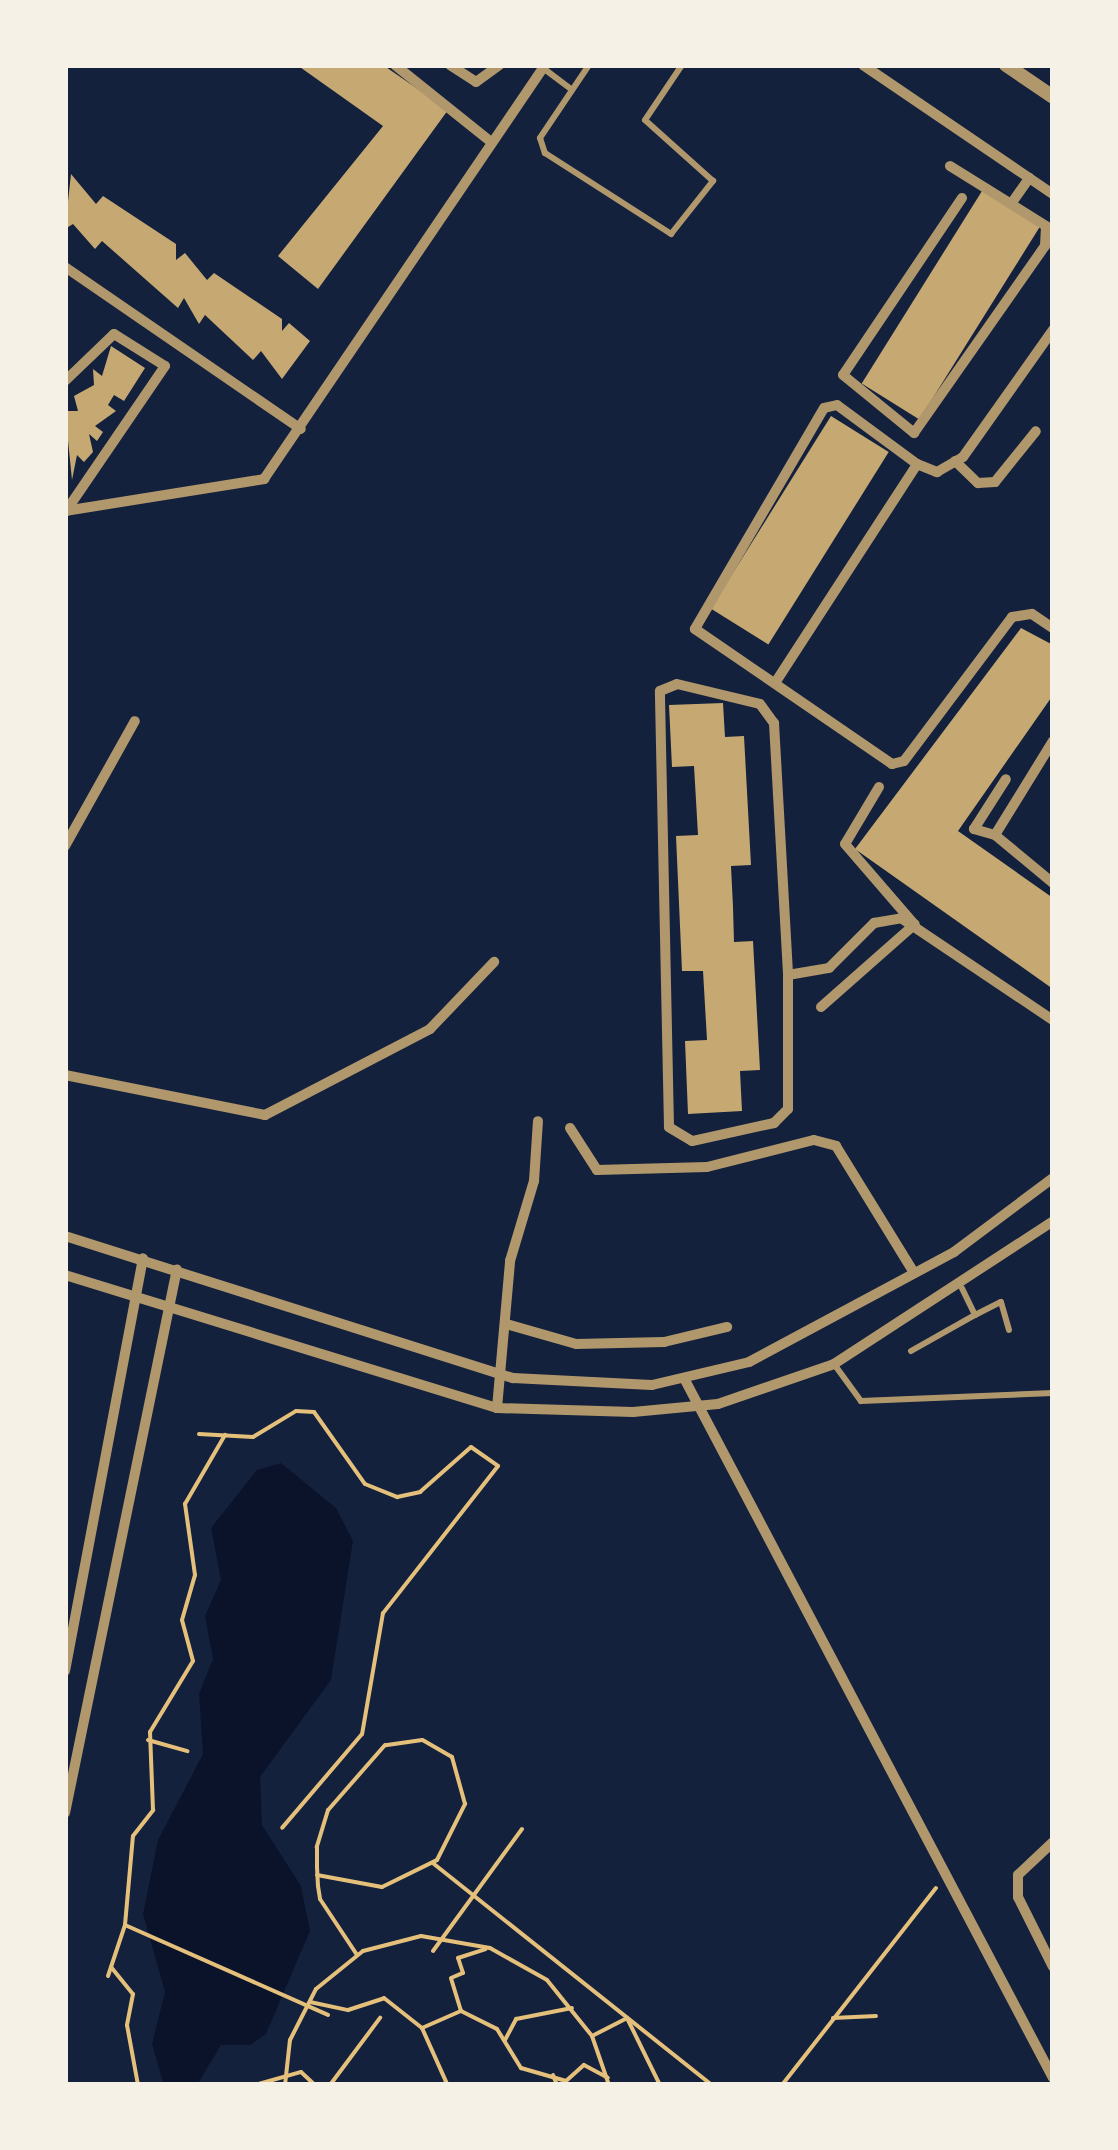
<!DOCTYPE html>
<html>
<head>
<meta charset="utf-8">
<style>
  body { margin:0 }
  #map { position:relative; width:1118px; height:2150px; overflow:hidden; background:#14213d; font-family:Figtree,sans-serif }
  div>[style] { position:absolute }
  .water>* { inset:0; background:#0b132b }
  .building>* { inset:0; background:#c6a872; transform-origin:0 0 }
  .path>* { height:4px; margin:-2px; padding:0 2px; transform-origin:2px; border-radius:2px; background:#e5c07b }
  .service>* { height:6px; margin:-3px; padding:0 3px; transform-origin:3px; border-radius:3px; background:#b1986c }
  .minor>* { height:10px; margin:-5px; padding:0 5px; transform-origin:5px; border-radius:5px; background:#b1986c }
  .tertiary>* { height:14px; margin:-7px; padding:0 7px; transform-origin:7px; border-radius:7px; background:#b1986c }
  span { translate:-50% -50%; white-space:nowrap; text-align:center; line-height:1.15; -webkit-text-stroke:9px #f6f1e7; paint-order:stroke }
  .frame { position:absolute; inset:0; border:68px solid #f6f1e7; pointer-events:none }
</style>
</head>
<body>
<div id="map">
  <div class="water">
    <div style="clip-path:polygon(281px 1463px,336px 1508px,353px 1541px,331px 1680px,260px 1777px,262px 1825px,301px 1886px,310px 1931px,266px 2034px,250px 2045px,221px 2045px,197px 2085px,164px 2085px,152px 2044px,165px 1992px,143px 1914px,158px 1840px,203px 1754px,199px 1694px,213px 1659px,205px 1616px,221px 1580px,211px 1528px,257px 1470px)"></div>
  </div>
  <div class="building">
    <div style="clip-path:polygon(297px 65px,383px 65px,448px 110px,318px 289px,278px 256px,383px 126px)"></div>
    <div style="clip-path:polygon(71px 174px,96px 204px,103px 196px,176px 244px,176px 260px,185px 253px,207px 280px,214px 273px,282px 319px,282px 331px,289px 323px,310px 341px,282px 379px,261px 351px,253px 360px,205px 315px,199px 324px,184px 298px,178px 308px,102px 241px,95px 249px,73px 224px,65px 229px)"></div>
    <div style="left:982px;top:191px;width:68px;height:227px;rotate:32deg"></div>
    <div style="clip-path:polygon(111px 346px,145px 368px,124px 401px,114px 395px,108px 405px,116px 411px,95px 426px,103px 432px,97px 441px,89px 434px,93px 452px,84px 462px,77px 455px,72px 480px,65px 411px,78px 411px,74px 396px,94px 385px,93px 369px,102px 376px)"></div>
    <div style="left:831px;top:416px;width:68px;height:227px;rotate:32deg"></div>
    <div style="clip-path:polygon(1021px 628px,1053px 645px,1053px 695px,958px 831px,1053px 898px,1053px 989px,855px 849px)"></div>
    <div style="clip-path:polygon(723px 703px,725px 737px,744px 736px,751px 865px,731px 866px,733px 907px,734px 942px,753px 941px,760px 1070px,740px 1071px,742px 1111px,688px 1114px,685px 1041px,707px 1040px,703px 971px,682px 971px,676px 836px,698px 835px,694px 766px,672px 767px,669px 705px)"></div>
  </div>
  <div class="path">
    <div style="left:199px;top:1434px;width:54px;rotate:3.2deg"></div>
    <div style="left:253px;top:1437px;width:50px;rotate:-31.2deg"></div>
    <div style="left:296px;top:1411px;width:18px;rotate:3deg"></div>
    <div style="left:314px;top:1412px;width:88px;rotate:54.7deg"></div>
    <div style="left:365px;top:1484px;width:35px;rotate:22deg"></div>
    <div style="left:397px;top:1497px;width:24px;rotate:-12deg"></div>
    <div style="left:420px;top:1492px;width:68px;rotate:-41.4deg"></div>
    <div style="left:471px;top:1447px;width:33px;rotate:35deg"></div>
    <div style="left:498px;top:1466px;width:187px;rotate:128deg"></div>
    <div style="left:383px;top:1613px;width:123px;rotate:99.8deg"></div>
    <div style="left:362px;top:1734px;width:123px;rotate:130.4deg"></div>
    <div style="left:148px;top:1740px;width:41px;rotate:15.8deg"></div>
    <div style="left:434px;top:1864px;width:355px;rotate:38.5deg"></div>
    <div style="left:317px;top:1875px;width:66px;rotate:10.5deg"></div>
    <div style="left:382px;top:1887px;width:61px;rotate:-26.1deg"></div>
    <div style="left:437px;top:1860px;width:63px;rotate:-63.4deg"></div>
    <div style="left:465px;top:1804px;width:49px;rotate:-105.5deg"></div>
    <div style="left:452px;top:1757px;width:34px;rotate:-150deg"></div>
    <div style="left:422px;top:1740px;width:37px;rotate:172deg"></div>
    <div style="left:385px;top:1745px;width:86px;rotate:131.2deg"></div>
    <div style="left:328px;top:1810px;width:39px;rotate:107deg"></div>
    <div style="left:317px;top:1847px;width:20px;rotate:90deg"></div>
    <div style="left:317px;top:1867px;width:19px;rotate:87deg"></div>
    <div style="left:318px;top:1886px;width:13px;rotate:81deg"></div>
    <div style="left:320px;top:1899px;width:67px;rotate:56.5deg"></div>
    <div style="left:125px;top:1925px;width:222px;rotate:23.9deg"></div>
    <div style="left:433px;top:1951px;width:151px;rotate:-53.9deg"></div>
    <div style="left:111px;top:1967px;width:35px;rotate:51deg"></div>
    <div style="left:133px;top:1994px;width:32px;rotate:101deg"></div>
    <div style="left:127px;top:2025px;width:61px;rotate:79.6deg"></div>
    <div style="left:108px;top:1976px;width:54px;rotate:-71.6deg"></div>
    <div style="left:125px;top:1925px;width:89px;rotate:-84.9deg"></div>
    <div style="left:133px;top:1836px;width:33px;rotate:-52deg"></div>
    <div style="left:153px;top:1810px;width:78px;rotate:-92.2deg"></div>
    <div style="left:150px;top:1732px;width:83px;rotate:-58.8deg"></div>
    <div style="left:193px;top:1661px;width:42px;rotate:-105deg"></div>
    <div style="left:182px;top:1620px;width:47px;rotate:-73.9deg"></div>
    <div style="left:195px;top:1575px;width:72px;rotate:-98deg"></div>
    <div style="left:185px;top:1504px;width:80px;rotate:-59.9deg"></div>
    <div style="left:310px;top:2002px;width:39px;rotate:12deg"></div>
    <div style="left:348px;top:2010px;width:38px;rotate:-18deg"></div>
    <div style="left:384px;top:1998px;width:48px;rotate:38.3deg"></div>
    <div style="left:422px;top:2028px;width:61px;rotate:65.9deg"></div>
    <div style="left:461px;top:2011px;width:40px;rotate:26.6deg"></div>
    <div style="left:497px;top:2029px;width:46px;rotate:58.4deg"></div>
    <div style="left:521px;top:2068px;width:47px;rotate:16.1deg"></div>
    <div style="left:566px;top:2081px;width:24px;rotate:-42deg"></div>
    <div style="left:584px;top:2065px;width:27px;rotate:28deg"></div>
    <div style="left:833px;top:2018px;width:43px;rotate:-2.7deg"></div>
    <div style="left:422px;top:2028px;width:43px;rotate:-23.6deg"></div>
    <div style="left:461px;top:2011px;width:34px;rotate:-107deg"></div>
    <div style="left:451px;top:1978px;width:13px;rotate:-23deg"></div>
    <div style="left:463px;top:1973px;width:16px;rotate:-108deg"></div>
    <div style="left:458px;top:1958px;width:29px;rotate:-18deg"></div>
    <div style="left:592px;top:2036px;width:39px;rotate:-27deg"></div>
    <div style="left:627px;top:2018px;width:75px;rotate:63.8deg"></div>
    <div style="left:505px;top:2040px;width:24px;rotate:-62deg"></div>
    <div style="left:516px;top:2019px;width:57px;rotate:-11.1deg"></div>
    <div style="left:553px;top:2075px;width:11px;rotate:68deg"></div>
    <div style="left:448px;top:2084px;width:49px;rotate:1.2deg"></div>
    <div style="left:255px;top:2085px;width:48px;rotate:-15.8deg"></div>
    <div style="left:301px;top:2072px;width:19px;rotate:43deg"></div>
    <div style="left:285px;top:2085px;width:45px;rotate:-83.7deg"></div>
    <div style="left:290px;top:2040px;width:57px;rotate:-63deg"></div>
    <div style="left:316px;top:1989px;width:60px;rotate:-39deg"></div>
    <div style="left:363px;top:1951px;width:60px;rotate:-14.5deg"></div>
    <div style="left:421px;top:1936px;width:70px;rotate:9.9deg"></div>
    <div style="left:490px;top:1948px;width:65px;rotate:29.3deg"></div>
    <div style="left:547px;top:1980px;width:72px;rotate:51.2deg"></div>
    <div style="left:592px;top:2036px;width:52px;rotate:70.9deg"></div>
    <div style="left:330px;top:2085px;width:84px;rotate:-53.3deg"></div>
    <div style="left:782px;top:2085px;width:250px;rotate:-52deg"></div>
  </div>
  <div class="service">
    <div style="left:589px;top:65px;width:88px;rotate:123.9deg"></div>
    <div style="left:540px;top:138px;width:16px;rotate:72deg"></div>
    <div style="left:545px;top:153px;width:150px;rotate:32.7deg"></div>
    <div style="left:671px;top:234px;width:68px;rotate:-51.6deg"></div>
    <div style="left:713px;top:181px;width:91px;rotate:-138.1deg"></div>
    <div style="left:645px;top:120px;width:66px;rotate:-56.1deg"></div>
    <div style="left:543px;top:68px;width:36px;rotate:37deg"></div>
    <div style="left:975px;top:1315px;width:29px;rotate:-27deg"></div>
    <div style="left:1001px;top:1302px;width:29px;rotate:74deg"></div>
    <div style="left:911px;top:1351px;width:73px;rotate:-29.4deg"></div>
    <div style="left:975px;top:1315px;width:30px;rotate:-116deg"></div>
    <div style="left:834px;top:1364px;width:46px;rotate:53.9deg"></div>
    <div style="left:861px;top:1401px;width:192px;rotate:-2.4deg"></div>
  </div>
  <div class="minor">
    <div style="left:395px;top:65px;width:123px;rotate:38.7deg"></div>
    <div style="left:450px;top:65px;width:31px;rotate:33deg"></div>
    <div style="left:476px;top:82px;width:29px;rotate:-36deg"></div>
    <div style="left:863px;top:65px;width:230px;rotate:34.2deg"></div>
    <div style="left:950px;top:166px;width:72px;rotate:31.9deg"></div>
    <div style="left:1011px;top:204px;width:32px;rotate:-55deg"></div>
    <div style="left:962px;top:198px;width:213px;rotate:123.9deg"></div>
    <div style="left:843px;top:375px;width:92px;rotate:39.2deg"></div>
    <div style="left:914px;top:433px;width:228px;rotate:-55deg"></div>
    <div style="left:1045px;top:246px;width:20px;rotate:-87deg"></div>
    <div style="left:1046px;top:226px;width:41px;rotate:-147.8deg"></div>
    <div style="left:65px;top:267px;width:286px;rotate:34.5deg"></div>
    <div style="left:65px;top:381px;width:68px;rotate:-43.8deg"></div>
    <div style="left:114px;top:334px;width:60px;rotate:32.1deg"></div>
    <div style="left:165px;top:366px;width:176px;rotate:124.3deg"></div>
    <div style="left:955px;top:461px;width:32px;rotate:44deg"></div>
    <div style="left:978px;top:483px;width:17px;rotate:-3deg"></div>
    <div style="left:995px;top:482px;width:65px;rotate:-51.2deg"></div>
    <div style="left:917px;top:464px;width:22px;rotate:22deg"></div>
    <div style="left:937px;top:472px;width:30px;rotate:-30deg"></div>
    <div style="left:963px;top:457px;width:156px;rotate:-54.7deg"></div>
    <div style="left:65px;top:511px;width:202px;rotate:-9.1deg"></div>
    <div style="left:264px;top:479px;width:500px;rotate:-55.83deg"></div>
    <div style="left:775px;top:683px;width:261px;rotate:-57deg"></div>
    <div style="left:917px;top:464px;width:99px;rotate:-143.6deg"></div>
    <div style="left:837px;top:405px;width:13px;rotate:167deg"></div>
    <div style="left:824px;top:408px;width:256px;rotate:120.3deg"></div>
    <div style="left:695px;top:629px;width:239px;rotate:34.4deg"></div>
    <div style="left:892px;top:764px;width:12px;rotate:-14deg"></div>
    <div style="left:904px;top:761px;width:180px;rotate:-53.1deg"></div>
    <div style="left:1012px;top:617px;width:20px;rotate:-9deg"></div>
    <div style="left:1032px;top:614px;width:25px;rotate:34deg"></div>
    <div style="left:677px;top:684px;width:85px;rotate:13.5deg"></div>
    <div style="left:760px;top:704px;width:24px;rotate:54deg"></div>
    <div style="left:774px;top:723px;width:252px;rotate:86.8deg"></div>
    <div style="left:788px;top:975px;width:134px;rotate:90deg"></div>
    <div style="left:788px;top:1109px;width:20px;rotate:135deg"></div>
    <div style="left:774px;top:1123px;width:84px;rotate:167.6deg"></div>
    <div style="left:692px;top:1141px;width:27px;rotate:-149deg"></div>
    <div style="left:669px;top:1127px;width:436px;rotate:-91.2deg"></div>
    <div style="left:660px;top:691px;width:18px;rotate:-22deg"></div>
    <div style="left:1053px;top:741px;width:110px;rotate:121.7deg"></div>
    <div style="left:995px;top:835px;width:75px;rotate:39.6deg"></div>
    <div style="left:879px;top:787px;width:66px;rotate:120.8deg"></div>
    <div style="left:845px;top:844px;width:106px;rotate:49.2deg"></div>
    <div style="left:995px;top:835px;width:22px;rotate:-164deg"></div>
    <div style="left:974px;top:829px;width:59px;rotate:-57.4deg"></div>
    <div style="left:65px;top:846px;width:143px;rotate:-60.8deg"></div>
    <div style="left:788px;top:975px;width:42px;rotate:-9.7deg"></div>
    <div style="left:829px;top:968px;width:64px;rotate:-45deg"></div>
    <div style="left:874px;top:923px;width:27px;rotate:-10deg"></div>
    <div style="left:901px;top:918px;width:183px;rotate:33.9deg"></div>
    <div style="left:821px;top:1007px;width:125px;rotate:-41.4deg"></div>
    <div style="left:65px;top:1075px;width:204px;rotate:11.3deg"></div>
    <div style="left:265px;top:1115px;width:186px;rotate:-27.5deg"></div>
    <div style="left:430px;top:1029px;width:93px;rotate:-46.3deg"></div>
    <div style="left:570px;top:1128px;width:50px;rotate:57.3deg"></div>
    <div style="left:597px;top:1170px;width:110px;rotate:-1.6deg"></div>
    <div style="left:707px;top:1167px;width:110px;rotate:-14.2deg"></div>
    <div style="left:814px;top:1140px;width:23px;rotate:15deg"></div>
    <div style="left:836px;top:1146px;width:149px;rotate:58.4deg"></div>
    <div style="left:65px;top:1236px;width:470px;rotate:17.6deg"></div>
    <div style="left:513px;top:1378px;width:139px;rotate:2.9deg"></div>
    <div style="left:652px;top:1385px;width:100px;rotate:-13.3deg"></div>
    <div style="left:749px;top:1362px;width:233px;rotate:-28.2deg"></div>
    <div style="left:954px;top:1252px;width:124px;rotate:-36.8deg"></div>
    <div style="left:65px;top:1275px;width:452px;rotate:17.1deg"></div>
    <div style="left:497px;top:1408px;width:136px;rotate:1.7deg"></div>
    <div style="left:633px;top:1412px;width:85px;rotate:-5.4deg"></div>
    <div style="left:718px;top:1404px;width:123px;rotate:-19deg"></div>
    <div style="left:834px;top:1364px;width:262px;rotate:-33.1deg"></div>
    <div style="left:506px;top:1324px;width:73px;rotate:15.9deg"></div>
    <div style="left:576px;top:1344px;width:88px;rotate:-1.3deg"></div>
    <div style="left:664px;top:1342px;width:65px;rotate:-13.4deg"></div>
    <div style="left:685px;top:1380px;width:789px;rotate:62.2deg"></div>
    <div style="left:497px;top:1408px;width:148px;rotate:-84.9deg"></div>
    <div style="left:510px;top:1261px;width:84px;rotate:-73.3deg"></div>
    <div style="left:534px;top:1181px;width:60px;rotate:-86.2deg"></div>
    <div style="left:65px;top:1671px;width:420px;rotate:-79.3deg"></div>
    <div style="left:65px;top:1813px;width:555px;rotate:-78.37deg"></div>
    <div style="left:1053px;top:1842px;width:48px;rotate:136.7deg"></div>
    <div style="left:1018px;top:1875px;width:22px;rotate:90deg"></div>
    <div style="left:1018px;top:1897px;width:78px;rotate:63.4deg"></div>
  </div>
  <div class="tertiary">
    <div style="left:1006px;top:65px;width:57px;rotate:34.2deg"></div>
  </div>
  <div class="frame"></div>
</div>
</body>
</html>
